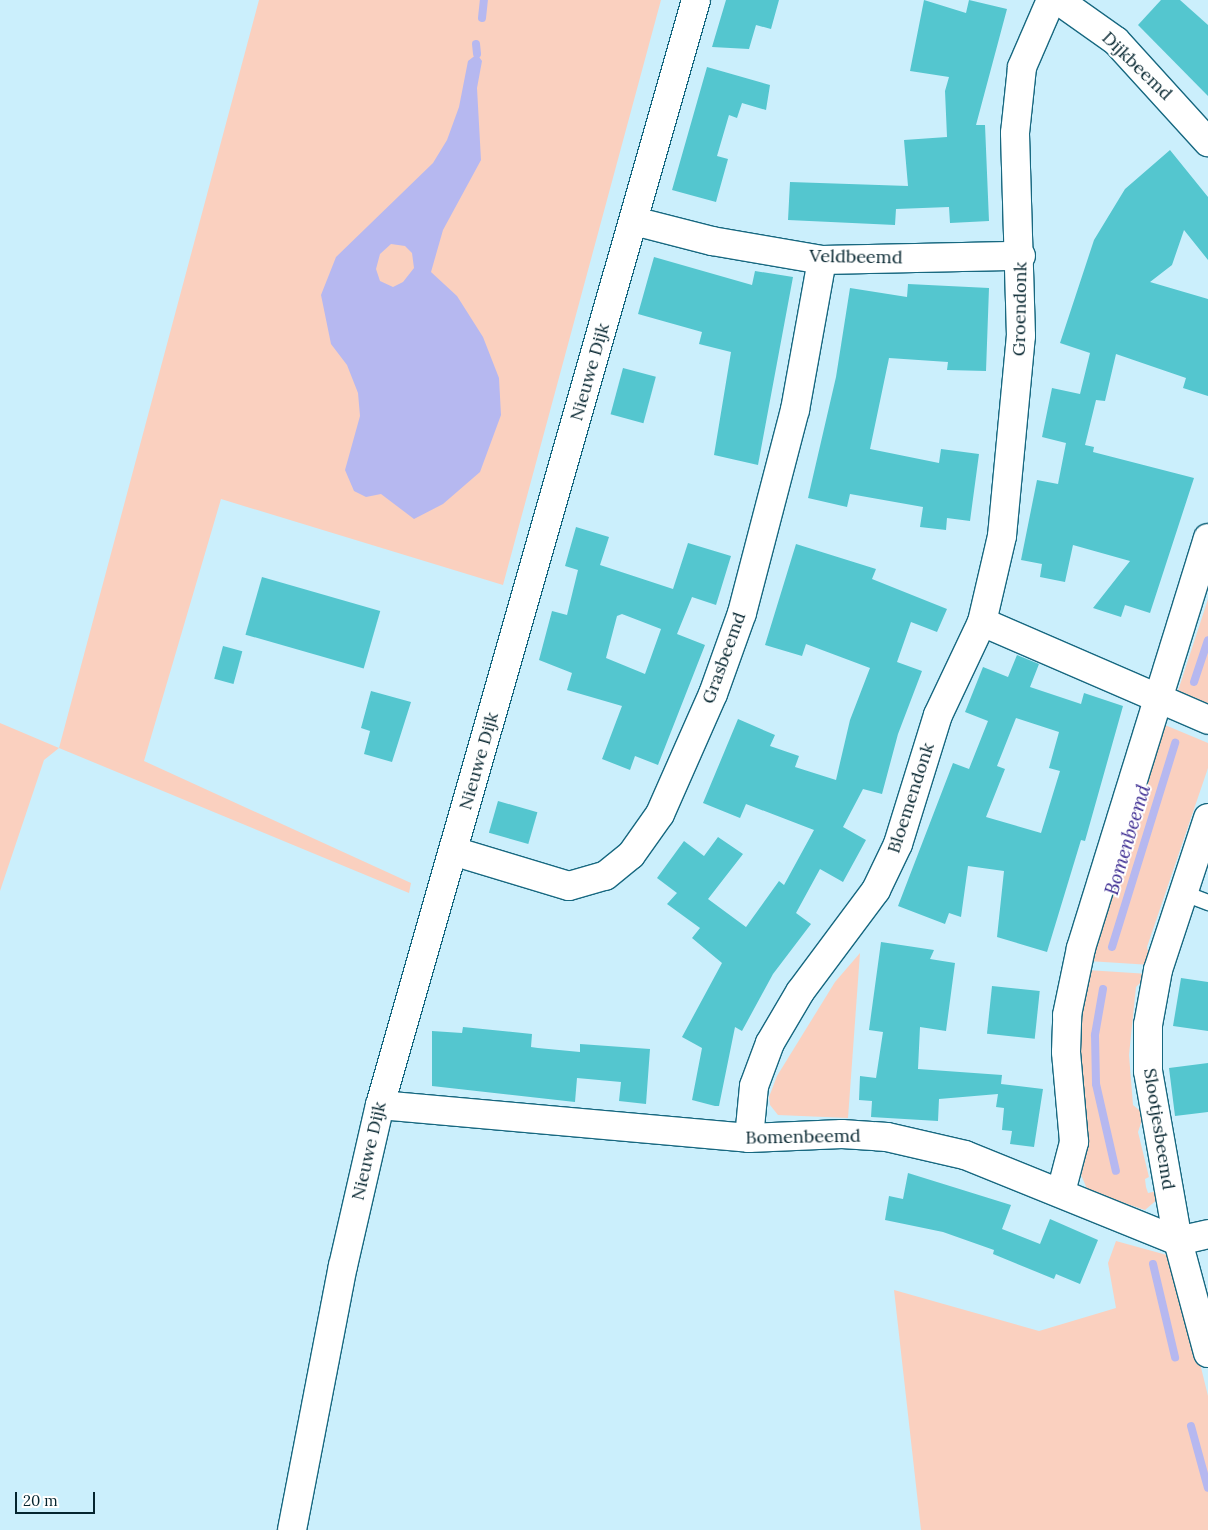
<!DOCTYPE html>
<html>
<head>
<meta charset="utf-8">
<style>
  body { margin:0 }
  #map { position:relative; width:1208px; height:1530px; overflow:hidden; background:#cbeffc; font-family:Lora,serif }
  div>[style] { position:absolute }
  .green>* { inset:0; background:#fad0bf }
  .water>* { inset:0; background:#b6b8f0 }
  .stream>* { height:8px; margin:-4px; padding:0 4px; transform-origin:4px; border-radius:4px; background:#b6b8f0 }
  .building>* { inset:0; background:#54c6cf; transform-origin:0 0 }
  .roads { filter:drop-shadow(1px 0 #176880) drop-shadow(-1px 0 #176880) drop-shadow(0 1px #176880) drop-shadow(0 -1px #176880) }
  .service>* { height:15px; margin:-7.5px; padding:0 7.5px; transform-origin:7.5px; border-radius:7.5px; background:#fff }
  .minor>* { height:28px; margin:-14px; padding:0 14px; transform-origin:14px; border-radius:14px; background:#fff }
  span { translate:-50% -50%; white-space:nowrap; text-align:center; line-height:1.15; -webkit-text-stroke:4px #fff; paint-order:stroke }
  .street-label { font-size:18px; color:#04242e }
  .water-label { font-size:19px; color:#38278f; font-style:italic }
  .scale { position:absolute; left:15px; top:1492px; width:80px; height:22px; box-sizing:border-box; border:2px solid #04242e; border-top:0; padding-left:6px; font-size:15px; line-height:18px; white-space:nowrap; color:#04242e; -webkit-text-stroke:4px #fff; paint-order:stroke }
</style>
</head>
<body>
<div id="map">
  <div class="green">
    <div style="clip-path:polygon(259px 0,661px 0,503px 585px,221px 499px,144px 761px,411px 883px,409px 893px,59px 748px,44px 760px,0 891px,0 723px,59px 748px)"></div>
    <div style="clip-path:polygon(1208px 599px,1208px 708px,1177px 694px)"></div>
    <div style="clip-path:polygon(1165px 725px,1208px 743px,1208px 768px,1147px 947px,1151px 965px,1088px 961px,1160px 730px)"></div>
    <div style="clip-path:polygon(860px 953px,848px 1118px,778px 1115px,770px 1105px,769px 1097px,777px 1076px,835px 982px)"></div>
    <div style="clip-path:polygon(1087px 970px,1149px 974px,1136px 987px,1129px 1055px,1133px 1105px,1144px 1114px,1138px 1132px,1149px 1177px,1145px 1179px,1146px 1187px,1148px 1193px,1161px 1190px,1159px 1198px,1145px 1210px,1088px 1191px,1081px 1175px,1086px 1149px,1078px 1028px)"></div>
    <div style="clip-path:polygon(1116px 1241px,1174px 1257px,1208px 1396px,1208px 1530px,921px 1530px,894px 1290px,1039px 1331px,1116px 1308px,1108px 1263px)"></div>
  </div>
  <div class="water">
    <div style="clip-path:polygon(evenodd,477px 54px,482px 61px,477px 88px,481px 160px,443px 230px,431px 272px,457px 296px,483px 337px,499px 378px,501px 415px,480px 472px,443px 504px,414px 519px,381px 494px,366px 497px,354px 491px,345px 470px,360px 416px,358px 393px,347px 365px,331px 344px,321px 295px,336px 257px,433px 163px,447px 140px,459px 107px,468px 61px,477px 54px,391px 244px,405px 246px,412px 253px,414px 268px,403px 282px,393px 287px,380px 281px,376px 269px,380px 254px,391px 244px)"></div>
  </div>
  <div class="stream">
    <div style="left:482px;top:18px;width:18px;rotate:-84deg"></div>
    <div style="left:476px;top:44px;width:10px;rotate:84deg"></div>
    <div style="left:1194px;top:682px;width:44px;rotate:-71.6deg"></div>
    <div style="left:1112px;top:947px;width:214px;rotate:-72.8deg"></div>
    <div style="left:1103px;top:989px;width:47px;rotate:99.9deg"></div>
    <div style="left:1095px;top:1035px;width:49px;rotate:88.8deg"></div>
    <div style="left:1096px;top:1084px;width:89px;rotate:77.1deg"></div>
    <div style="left:1153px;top:1264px;width:96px;rotate:76.7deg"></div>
    <div style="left:1191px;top:1426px;width:64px;rotate:74.7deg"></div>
  </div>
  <div class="building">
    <div style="clip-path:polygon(726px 0,779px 0,771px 29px,756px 25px,749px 49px,712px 47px)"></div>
    <div style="clip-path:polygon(924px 0,966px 13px,969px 0,1007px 9px,976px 125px,985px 125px,989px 221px,950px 223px,949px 207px,896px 209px,895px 225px,788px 220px,790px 182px,908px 186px,904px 140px,947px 137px,945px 91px,949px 77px,910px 71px)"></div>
    <div style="clip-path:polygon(1161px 0,1180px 0,1208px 25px,1208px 96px,1138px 25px)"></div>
    <div style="clip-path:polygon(707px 67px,770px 85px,766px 110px,742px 103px,737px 118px,729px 115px,717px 156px,728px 159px,716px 202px,672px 190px)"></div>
    <div style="clip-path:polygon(1170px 150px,1208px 197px,1208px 260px,1184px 230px,1172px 265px,1150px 282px,1208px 299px,1208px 396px,1183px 388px,1186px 378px,1116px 354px,1105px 401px,1096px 400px,1085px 445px,1094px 447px,1093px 452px,1194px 478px,1150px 613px,1125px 605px,1121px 617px,1093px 608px,1130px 561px,1073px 545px,1065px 582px,1040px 577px,1042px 564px,1021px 560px,1037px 480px,1058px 484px,1066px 443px,1042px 437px,1052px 388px,1080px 394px,1090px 353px,1060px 343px,1094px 240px,1125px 189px)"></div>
    <div style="clip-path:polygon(654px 257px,752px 285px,755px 271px,793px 277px,758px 465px,714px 455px,731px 352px,699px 344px,702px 332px,638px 314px)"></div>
    <div style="clip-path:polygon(908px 284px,989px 288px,986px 371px,947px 370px,948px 362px,889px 358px,870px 449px,939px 463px,941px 449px,979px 454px,970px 521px,947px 518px,946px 530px,920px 527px,923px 507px,850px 494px,847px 507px,808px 498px,836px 377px,850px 288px,907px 297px)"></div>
    <div style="left:623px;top:368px;width:34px;height:48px;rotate:15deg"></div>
    <div style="clip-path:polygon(evenodd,576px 527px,609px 537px,600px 565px,673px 589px,688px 543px,731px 556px,716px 605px,692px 597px,677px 634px,705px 645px,658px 765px,635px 756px,630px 770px,602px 759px,622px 706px,567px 690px,572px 673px,539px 660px,552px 611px,567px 615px,578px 570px,565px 566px,576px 527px,622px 614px,661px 629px,645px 674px,606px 658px,617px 616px,622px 614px)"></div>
    <div style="clip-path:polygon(796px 544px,876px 569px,872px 579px,947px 609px,937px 632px,911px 622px,897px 662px,922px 671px,898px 734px,882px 794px,863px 789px,843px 827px,866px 840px,843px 882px,820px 869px,796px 913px,811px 924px,773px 974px,742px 1031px,735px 1027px,719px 1106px,715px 1106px,692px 1100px,702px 1048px,682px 1037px,722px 963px,692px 938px,700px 928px,667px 904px,677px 893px,657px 878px,684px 841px,704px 856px,718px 837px,743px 854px,708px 899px,746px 927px,779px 881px,784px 885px,814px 830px,746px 804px,740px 818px,703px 803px,738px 719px,775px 735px,770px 746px,799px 756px,795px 767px,836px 780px,850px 720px,870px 668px,806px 644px,802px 656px,765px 645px)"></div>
    <div style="left:262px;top:577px;width:123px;height:60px;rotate:16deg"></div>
    <div style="left:223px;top:646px;width:20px;height:34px;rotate:15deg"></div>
    <div style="clip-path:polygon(evenodd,1017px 655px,1039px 664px,1030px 687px,1081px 704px,1084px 693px,1123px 706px,1085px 841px,1081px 840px,1047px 952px,997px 937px,1004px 871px,968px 866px,961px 917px,949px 913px,945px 924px,898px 906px,953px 763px,969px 769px,988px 721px,965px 712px,983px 667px,1008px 677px,1017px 655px,1016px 718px,1059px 732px,1049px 768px,1060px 771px,1041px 833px,986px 817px,1005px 769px,997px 766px,1016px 718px)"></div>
    <div style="clip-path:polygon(371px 691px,411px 702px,392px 762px,364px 754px,370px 731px,361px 728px)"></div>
    <div style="left:498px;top:801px;width:41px;height:33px;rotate:16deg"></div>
    <div style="clip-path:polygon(881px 942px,934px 950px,930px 959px,955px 963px,946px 1031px,920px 1027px,918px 1069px,1002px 1075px,1001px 1084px,1043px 1089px,1034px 1147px,1010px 1144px,1012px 1131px,1002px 1130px,1004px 1108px,996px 1107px,998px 1094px,939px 1099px,938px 1121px,871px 1117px,872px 1101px,859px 1100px,860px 1076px,876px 1078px,883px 1032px,869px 1030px)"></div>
    <div style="clip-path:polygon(1181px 978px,1208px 982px,1208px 1031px,1173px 1026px)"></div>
    <div style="left:992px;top:986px;width:48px;height:48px;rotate:6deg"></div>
    <div style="clip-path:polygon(463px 1027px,532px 1034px,531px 1047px,538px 1048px,580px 1052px,580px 1044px,650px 1049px,646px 1104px,619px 1101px,621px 1082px,577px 1078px,575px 1102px,432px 1086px,432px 1031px,462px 1033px)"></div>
    <div style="clip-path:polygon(1208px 1063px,1208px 1112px,1175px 1116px,1169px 1068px)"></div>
    <div style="clip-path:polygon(908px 1173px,1011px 1205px,1002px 1229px,1040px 1244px,1050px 1219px,1098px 1240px,1080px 1284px,1056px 1274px,1054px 1279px,993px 1254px,994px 1250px,943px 1232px,885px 1220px,889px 1196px,903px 1199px)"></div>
  </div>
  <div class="roads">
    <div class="service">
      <div style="left:1184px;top:893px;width:26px;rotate:21deg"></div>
    </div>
    <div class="minor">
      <div style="left:1058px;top:0;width:71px;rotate:35.3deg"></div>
      <div style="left:1116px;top:41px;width:137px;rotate:47.7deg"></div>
      <div style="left:634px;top:221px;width:81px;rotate:14.4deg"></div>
      <div style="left:712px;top:241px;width:112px;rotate:9.8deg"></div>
      <div style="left:822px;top:260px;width:199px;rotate:-1.2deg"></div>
      <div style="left:982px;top:622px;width:88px;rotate:-76.9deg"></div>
      <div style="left:1002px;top:536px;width:201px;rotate:-84.6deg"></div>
      <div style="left:1021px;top:336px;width:203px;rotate:-91.7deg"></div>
      <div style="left:1015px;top:133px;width:66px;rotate:-83.9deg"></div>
      <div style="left:1022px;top:67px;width:73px;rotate:-66.6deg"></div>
      <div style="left:1208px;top:818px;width:160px;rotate:108.2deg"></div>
      <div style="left:1158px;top:970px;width:56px;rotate:100.3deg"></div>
      <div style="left:1148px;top:1025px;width:46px;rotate:90deg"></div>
      <div style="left:1148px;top:1071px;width:173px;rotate:80deg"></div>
      <div style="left:1178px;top:1241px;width:116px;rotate:75deg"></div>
      <div style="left:453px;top:851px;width:121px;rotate:16.8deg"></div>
      <div style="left:569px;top:886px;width:37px;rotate:-16deg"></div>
      <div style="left:605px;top:876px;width:33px;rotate:-39deg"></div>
      <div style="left:631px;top:855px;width:50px;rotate:-54.7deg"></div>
      <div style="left:660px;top:814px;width:131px;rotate:-66.2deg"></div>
      <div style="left:713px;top:694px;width:86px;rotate:-70.3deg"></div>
      <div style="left:742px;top:613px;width:210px;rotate:-75.4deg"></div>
      <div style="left:795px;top:410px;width:152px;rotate:-79.8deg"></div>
      <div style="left:380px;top:1105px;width:370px;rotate:5.1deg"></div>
      <div style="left:749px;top:1138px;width:93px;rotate:-2.5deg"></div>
      <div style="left:842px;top:1134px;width:45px;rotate:3.8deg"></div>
      <div style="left:887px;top:1137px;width:80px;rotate:13deg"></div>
      <div style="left:965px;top:1155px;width:230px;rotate:22deg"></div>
      <div style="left:1178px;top:1241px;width:31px;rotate:-13deg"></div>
      <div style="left:749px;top:1138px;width:52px;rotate:-84.5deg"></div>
      <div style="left:754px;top:1086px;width:46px;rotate:-69.6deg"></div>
      <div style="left:770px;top:1043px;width:59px;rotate:-59.5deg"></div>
      <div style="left:800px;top:992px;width:127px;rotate:-53.3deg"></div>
      <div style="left:876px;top:890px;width:51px;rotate:-64.4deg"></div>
      <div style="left:898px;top:844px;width:135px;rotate:-72.8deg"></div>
      <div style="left:938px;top:715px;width:103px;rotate:-64.7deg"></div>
      <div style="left:982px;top:622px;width:246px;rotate:23.4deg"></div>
      <div style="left:1061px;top:1192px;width:52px;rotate:-75.4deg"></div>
      <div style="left:1074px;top:1142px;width:90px;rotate:-95.1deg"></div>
      <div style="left:1066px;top:1052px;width:37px;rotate:-88deg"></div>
      <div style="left:1067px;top:1015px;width:68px;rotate:-78.2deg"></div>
      <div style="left:1081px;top:948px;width:429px;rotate:-72.8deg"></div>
      <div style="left:292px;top:1530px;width:269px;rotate:-79.1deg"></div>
      <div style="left:343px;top:1266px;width:165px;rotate:-77.1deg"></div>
      <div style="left:380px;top:1105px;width:1149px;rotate:-74.04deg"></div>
    </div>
  </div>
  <div class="street-label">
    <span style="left:1137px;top:66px;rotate:44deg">Dijkbeemd</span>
    <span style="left:856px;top:257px;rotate:1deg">Veldbeemd</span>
    <span style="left:1020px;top:309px;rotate:-89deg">Groendonk</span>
    <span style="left:590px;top:372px;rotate:-74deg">Nieuwe Dijk</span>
    <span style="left:724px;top:658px;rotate:-70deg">Grasbeemd</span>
    <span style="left:479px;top:761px;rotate:-74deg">Nieuwe Dijk</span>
    <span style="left:911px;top:798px;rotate:-72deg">Bloemendonk</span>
    <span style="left:1159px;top:1129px;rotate:81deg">Slootjesbeemd</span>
    <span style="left:803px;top:1137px;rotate:-1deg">Bomenbeemd</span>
    <span style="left:369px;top:1151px;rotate:-77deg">Nieuwe Dijk</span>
  </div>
  <div class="water-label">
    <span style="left:1128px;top:840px;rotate:-73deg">Bomenbeemd</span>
  </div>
  <div class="scale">20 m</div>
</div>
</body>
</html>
